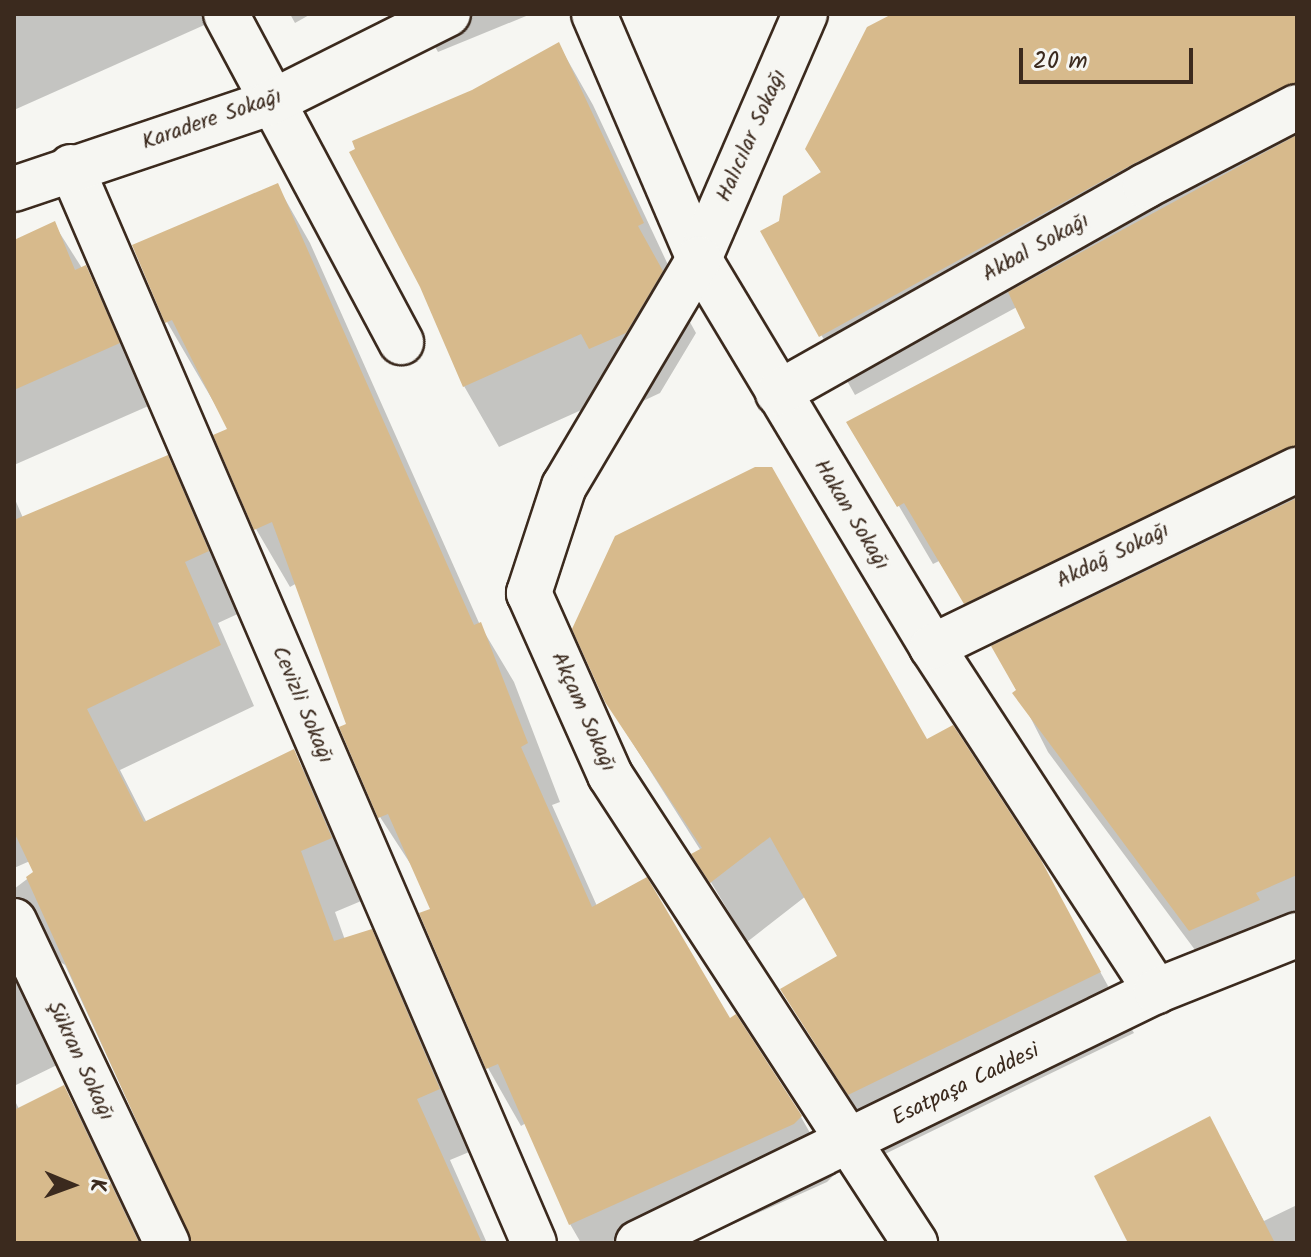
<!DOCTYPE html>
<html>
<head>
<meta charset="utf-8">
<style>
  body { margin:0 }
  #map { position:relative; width:1311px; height:1257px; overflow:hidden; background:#f6f6f2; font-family:Kalam,sans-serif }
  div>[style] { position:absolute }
  .shadow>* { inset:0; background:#0003 }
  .building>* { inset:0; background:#d7ba8c }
  .roads { filter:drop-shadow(2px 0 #3b2a1e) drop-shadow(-2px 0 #3b2a1e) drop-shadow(0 2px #3b2a1e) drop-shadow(0 -2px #3b2a1e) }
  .minor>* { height:44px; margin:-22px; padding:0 22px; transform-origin:22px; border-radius:22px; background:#f6f6f2 }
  span { translate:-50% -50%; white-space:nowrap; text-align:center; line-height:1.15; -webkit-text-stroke:6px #f6f6f2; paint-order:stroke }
  .street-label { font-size:22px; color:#3b2a1e }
  .frame { position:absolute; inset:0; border:16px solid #3b2a1e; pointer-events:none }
  .north { position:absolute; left:32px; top:1145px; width:80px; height:80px; -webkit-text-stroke:6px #f6f6f2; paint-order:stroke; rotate:91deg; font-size:22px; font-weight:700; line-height:32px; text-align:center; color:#3b2a1e }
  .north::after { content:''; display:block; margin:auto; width:28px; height:36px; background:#3b2a1e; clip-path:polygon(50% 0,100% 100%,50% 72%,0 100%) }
  .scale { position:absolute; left:1019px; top:48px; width:174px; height:36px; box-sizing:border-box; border:4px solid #3b2a1e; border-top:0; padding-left:10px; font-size:24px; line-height:28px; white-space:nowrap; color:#3b2a1e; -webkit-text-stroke:6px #f6f6f2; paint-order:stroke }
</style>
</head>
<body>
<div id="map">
  <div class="shadow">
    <div style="clip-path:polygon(14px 14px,229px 14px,14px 110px)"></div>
    <div style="clip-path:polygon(290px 14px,311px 14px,295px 23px)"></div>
    <div style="clip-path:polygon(417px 14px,531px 14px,438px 52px)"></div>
    <div style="clip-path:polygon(896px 14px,1297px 14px,1297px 948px,1292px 959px,1224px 989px,1048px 752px,1001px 660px,939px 561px,933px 564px,883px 479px,1028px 329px,1017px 307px,855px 395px,763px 231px,780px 222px,822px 174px,807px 149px)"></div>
    <div style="clip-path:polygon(559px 45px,593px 105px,677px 284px,671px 288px,696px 333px,660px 393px,626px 409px,617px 394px,499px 447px,464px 386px,472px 92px)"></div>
    <div style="clip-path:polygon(277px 185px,310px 243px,480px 625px,514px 682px,560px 802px,552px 805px,597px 906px,729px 1021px,801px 1117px,834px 1175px,827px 1182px,691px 1243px,581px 1243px,570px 1224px,526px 1123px,521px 1126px,488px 1068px,432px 910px,417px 874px,380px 817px,342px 728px,349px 725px,297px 583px,290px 587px,256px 529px,230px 430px,167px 322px)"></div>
    <div style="clip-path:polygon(54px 224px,120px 328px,153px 404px,14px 465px,14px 242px)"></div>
    <div style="clip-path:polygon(167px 457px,202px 517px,242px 612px,218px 623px,254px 706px,120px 770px,147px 823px,293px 752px,328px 812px,366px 899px,335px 912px,345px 940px,371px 931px,406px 992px,474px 1150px,450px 1160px,487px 1243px,193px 1243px,65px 965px,51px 956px,59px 1064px,14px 1086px,14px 889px,35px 873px,30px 861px,14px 868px,14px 497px,23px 518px)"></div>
    <div style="clip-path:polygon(606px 701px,927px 742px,1039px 861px,1134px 1033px,885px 1154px,782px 990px,840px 957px,806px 896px,747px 942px,694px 854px,701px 851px)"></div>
    <div style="clip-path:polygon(63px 1087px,98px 1148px,143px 1243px,14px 1243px,14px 1099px,19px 1109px)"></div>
    <div style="clip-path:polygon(1210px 1119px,1264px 1221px,1297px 1205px,1297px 1243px,1131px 1243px)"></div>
  </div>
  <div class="building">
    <div style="clip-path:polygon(892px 14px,1297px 14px,1297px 82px,1133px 164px,819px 337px,760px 231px,779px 221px,783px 196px,821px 172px,805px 149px,867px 27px)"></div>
    <div style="clip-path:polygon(559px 42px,644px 223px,638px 226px,663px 271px,626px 333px,589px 349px,581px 334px,463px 387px,420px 287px,349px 152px,355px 149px,352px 141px,472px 90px)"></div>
    <div style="clip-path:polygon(1297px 135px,1297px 445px,964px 604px,904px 503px,897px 507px,846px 422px,1025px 328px,1008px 292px)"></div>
    <div style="clip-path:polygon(278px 183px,474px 625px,481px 622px,528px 743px,521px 747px,592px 907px,647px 877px,730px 1018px,736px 1014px,802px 1116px,794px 1124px,569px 1225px,498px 1064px,486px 1069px,419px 913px,430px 909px,388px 814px,378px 818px,339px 727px,346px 724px,272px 522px,254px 530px,213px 435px,227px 429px,172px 320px,165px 323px,132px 245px)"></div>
    <div style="clip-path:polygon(55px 221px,75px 270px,86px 265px,120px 343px,14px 390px,14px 240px)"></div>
    <div style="clip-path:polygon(168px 455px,209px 551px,185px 562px,221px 645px,87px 709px,144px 822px,294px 749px,332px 838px,301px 851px,334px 941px,372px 929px,440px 1089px,417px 1099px,482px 1243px,192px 1243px,26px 877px,33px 872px,14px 832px,14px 520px)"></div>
    <div style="clip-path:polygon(755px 467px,772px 467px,927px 739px,953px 725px,1041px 860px,1101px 972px,848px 1095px,780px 989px,837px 956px,770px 837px,710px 883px,691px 854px,702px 848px,605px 702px,572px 629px,615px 536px)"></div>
    <div style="clip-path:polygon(1297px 498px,1297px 875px,1256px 893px,1260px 900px,1189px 931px,1012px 693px,1016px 690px,991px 646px)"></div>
    <div style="clip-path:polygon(64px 1085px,139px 1243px,14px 1243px,14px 1110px)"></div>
    <div style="clip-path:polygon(1210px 1116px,1275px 1243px,1128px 1243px,1094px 1176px)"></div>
  </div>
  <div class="roads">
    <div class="minor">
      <div style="left:226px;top:14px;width:372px;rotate:61.9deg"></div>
      <div style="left:594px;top:14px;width:267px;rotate:66.8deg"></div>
      <div style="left:699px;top:259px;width:453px;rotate:59deg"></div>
      <div style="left:932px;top:647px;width:411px;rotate:56.9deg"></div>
      <div style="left:805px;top:14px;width:267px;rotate:113.4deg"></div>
      <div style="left:699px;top:259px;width:264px;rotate:120.7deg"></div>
      <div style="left:564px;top:486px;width:113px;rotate:108.1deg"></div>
      <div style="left:529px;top:593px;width:199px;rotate:66deg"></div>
      <div style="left:610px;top:775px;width:559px;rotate:56.91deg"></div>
      <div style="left:71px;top:167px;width:1171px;rotate:66.72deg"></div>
      <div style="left:14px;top:189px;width:270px;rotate:-18.6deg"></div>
      <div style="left:270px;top:103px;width:199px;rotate:-26.6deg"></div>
      <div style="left:778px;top:393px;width:421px;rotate:-29.4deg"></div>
      <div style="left:1145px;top:186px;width:171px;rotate:-27.5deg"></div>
      <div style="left:932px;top:647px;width:406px;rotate:-25.9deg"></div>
      <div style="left:14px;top:921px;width:357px;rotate:64.6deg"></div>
      <div style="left:638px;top:1243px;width:576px;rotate:-25.94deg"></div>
      <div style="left:1156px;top:991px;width:152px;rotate:-21.7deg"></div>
    </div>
  </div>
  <div class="street-label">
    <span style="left:212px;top:120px;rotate:-19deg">Karadere Sokağı</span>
    <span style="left:752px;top:136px;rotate:-66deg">Halıcılar Sokağı</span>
    <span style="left:1036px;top:248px;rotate:-29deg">Akbal Sokağı</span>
    <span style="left:851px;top:515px;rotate:59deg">Hakan Sokağı</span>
    <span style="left:1113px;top:556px;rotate:-26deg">Akdağ Sokağı</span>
    <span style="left:302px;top:705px;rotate:67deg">Cevizli Sokağı</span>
    <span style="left:583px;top:712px;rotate:66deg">Akçam Sokağı</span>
    <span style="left:80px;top:1061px;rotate:65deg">Şükran Sokağı</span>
    <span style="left:966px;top:1085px;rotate:-26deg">Esatpaşa Caddesi</span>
  </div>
  <div class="frame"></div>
  <div class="north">K</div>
  <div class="scale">20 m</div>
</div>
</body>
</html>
